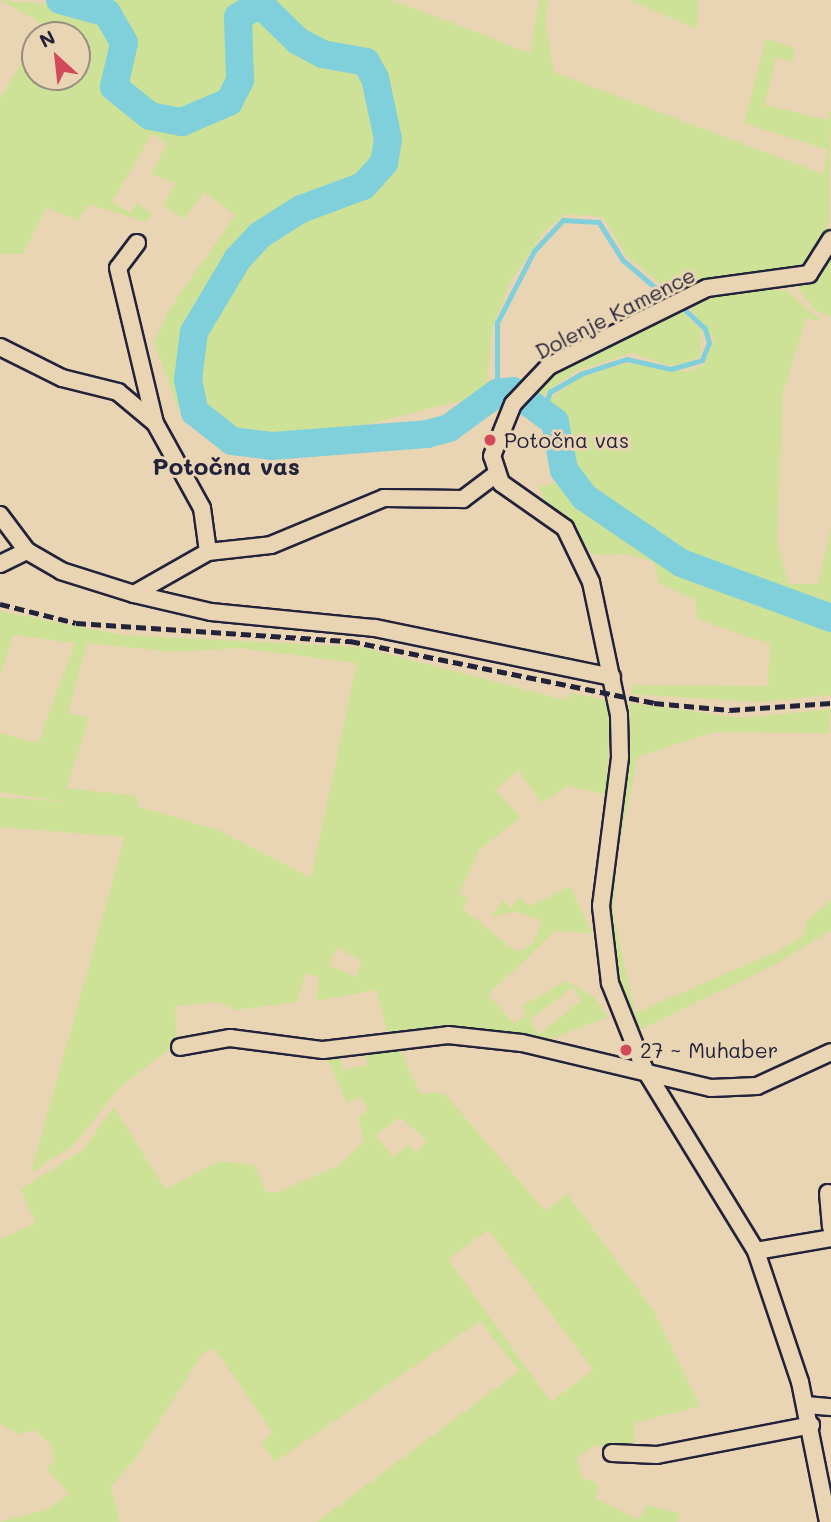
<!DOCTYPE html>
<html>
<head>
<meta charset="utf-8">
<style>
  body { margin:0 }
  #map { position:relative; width:831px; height:1522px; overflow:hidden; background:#e9d4b3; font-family:Mali,sans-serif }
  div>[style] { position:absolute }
  .green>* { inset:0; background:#cee297 }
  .stream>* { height:4.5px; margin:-2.25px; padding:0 2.25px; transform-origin:2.25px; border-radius:2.25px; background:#80d0db }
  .river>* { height:28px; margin:-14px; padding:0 14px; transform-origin:14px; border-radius:14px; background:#80d0db }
  .roads { filter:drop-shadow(2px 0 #22223b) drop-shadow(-2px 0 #22223b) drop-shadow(0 2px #22223b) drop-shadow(0 -2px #22223b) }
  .minor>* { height:16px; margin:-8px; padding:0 8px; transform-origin:8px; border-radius:8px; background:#e9d4b3 }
  .rail>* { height:4.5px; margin-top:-2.25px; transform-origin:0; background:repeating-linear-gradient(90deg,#22223b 0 10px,transparent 0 15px) }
  .dots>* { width:19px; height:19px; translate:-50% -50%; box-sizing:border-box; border:4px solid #e9d4b3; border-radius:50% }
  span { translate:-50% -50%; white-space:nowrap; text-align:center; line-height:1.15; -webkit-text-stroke:6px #e9d4b3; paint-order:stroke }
  .street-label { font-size:21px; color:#22223b }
  .poi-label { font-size:21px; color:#22223b }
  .left { translate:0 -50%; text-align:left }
  .quarter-label { font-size:24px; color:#22223b; font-weight:700 }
  .north { position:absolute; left:21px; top:21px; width:70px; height:70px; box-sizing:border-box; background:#e9d4b3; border:2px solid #998d83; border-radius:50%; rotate:333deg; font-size:19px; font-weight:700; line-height:28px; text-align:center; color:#22223b }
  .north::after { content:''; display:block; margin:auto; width:24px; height:32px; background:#d1495b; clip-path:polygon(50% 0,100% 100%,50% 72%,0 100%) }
</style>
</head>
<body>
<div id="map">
  <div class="green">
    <div style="clip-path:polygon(0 0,74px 6px,108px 24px,118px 49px,108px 87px,118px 108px,160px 129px,188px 128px,228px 112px,246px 88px,239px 32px,244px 17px,259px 11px,308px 55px,346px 62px,370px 78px,380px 161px,360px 184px,255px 229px,230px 258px,185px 343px,179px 377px,186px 405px,178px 408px,154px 343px,169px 310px,235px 215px,204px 192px,184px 219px,163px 206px,176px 183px,151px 174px,167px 144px,152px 134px,112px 202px,131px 213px,137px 203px,153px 214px,146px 222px,89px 204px,78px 221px,47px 207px,23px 254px,0 254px,0 99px,35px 40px,35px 77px,77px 77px,77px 35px,38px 35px,41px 23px)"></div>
    <div style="clip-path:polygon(90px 0,251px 0,231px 31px,235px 81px,212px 106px,183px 118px,128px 99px,121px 85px,128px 38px,110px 11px)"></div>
    <div style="clip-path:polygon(263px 0,392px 0,530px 53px,539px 0,548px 0,545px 22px,554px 72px,823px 174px,828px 150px,744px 123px,766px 39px,794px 48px,793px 62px,776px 57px,764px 105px,828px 120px,831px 108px,829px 222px,805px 267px,676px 297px,625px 254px,603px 217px,566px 214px,544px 231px,509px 284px,492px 330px,486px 394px,315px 438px,232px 436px,200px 409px,194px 395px,204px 329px,268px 237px,371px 185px,391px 158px,384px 89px,370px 60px,318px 45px)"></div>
    <div style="clip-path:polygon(629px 0,698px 0,697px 29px)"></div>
    <div style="clip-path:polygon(831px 251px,831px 317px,814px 309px,798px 288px)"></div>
    <div style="clip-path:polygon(786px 290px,821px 321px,806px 318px,783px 393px,777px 540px,788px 584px,818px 584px,831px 529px,831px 695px,760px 702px,631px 694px,633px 685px,768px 686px,770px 644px,697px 619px,695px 600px,659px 583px,654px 562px,627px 554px,594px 555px,547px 506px,539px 487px,564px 481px,576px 458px,565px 417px,548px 400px,579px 378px,627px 363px,687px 372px,704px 364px,714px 339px,687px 304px,728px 291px)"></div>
    <div style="clip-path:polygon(679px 308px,701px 330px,700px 355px,688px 363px,668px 365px,631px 353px,576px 371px,536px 400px,524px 393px,562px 364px)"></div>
    <div style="clip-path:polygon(evenodd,0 611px,122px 635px,360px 647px,566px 700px,571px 693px,610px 701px,606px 794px,567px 786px,542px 803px,518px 770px,495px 790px,521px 817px,480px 849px,459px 893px,468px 900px,463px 909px,517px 952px,532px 945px,542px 921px,515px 911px,490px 918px,503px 900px,511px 908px,520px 897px,530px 906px,570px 886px,592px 933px,555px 931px,488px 995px,515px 1024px,526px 1015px,522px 1006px,566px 981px,593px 996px,608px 1017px,541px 1043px,389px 1037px,376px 990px,317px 1001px,319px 977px,305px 974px,297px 1002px,235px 1010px,217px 1002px,175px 1006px,177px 1043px,120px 1087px,73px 1146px,31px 1172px,125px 837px,0 827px,0 797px,65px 802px,0 792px,0 733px,38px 743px,75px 643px,14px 635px,0 675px,0 611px,87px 643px,173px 652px,238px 648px,357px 663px,311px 878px,218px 830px,137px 806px,138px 796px,66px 788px,89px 718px,68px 713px,87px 643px,0 611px,337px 947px,362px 961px,356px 977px,329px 965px,337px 947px,0 611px,573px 987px,581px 1000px,539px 1035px,529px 1020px,573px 987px)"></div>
    <div style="clip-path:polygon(630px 703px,741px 718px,831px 709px,829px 733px,714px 732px,638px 757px,618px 850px,613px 913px,635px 1013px,776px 952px,803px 936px,807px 920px,831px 901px,831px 930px,776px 964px,633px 1033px,614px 980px,605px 900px,625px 784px)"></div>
    <div style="clip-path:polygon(evenodd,397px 1044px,420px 1093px,444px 1093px,545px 1211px,567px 1194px,654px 1311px,700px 1406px,635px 1423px,635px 1441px,623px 1452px,595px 1445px,576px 1458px,582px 1478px,599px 1484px,595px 1498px,638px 1520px,648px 1505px,681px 1514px,676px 1522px,317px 1522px,519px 1371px,480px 1321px,275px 1462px,261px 1442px,273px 1433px,214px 1348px,203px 1353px,133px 1462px,111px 1486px,120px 1522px,0 1522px,45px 1510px,70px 1494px,47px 1470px,54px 1460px,50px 1444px,35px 1430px,17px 1434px,0 1424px,0 1239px,36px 1223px,20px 1189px,82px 1151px,114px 1107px,165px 1189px,219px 1161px,254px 1165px,266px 1192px,277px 1193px,339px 1165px,364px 1142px,358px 1117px,368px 1110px,361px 1097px,347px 1103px,326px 1055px,340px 1052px,343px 1070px,368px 1065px,364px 1049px,397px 1044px,400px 1117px,427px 1141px,416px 1153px,408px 1145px,394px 1157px,375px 1136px,400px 1117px,397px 1044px,489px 1230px,593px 1370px,551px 1402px,448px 1259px,489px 1230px)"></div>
  </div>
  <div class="stream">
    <div style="left:497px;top:393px;width:70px;rotate:-90deg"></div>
    <div style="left:497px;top:323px;width:81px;rotate:-62.8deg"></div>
    <div style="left:534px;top:251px;width:42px;rotate:-46.9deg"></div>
    <div style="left:563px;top:220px;width:36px;rotate:3deg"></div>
    <div style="left:599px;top:222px;width:45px;rotate:57.7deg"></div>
    <div style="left:623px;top:260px;width:62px;rotate:40.4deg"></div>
    <div style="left:543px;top:413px;width:22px;rotate:-72deg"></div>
    <div style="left:550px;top:392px;width:36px;rotate:-30deg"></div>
    <div style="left:581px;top:374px;width:48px;rotate:-18.1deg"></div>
    <div style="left:627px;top:359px;width:45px;rotate:12.8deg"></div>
    <div style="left:671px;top:369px;width:32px;rotate:-16deg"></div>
    <div style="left:702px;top:360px;width:18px;rotate:-68deg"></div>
    <div style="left:709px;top:343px;width:15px;rotate:-106deg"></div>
    <div style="left:705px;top:329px;width:34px;rotate:-137deg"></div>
  </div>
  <div class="river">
    <div style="left:60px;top:0;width:49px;rotate:15.5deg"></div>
    <div style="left:107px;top:13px;width:34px;rotate:60deg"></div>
    <div style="left:124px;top:43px;width:45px;rotate:102.8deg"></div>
    <div style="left:114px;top:87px;width:46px;rotate:38.9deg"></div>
    <div style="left:150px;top:116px;width:33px;rotate:11deg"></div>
    <div style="left:182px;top:122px;width:51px;rotate:-23.1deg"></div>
    <div style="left:229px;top:102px;width:25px;rotate:-63deg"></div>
    <div style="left:240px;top:80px;width:63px;rotate:-91.8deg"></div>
    <div style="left:238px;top:17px;width:26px;rotate:-31deg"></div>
    <div style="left:260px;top:4px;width:53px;rotate:44.2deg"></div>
    <div style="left:298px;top:41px;width:27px;rotate:28deg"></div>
    <div style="left:322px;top:54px;width:45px;rotate:10.3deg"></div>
    <div style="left:366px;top:62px;width:18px;rotate:61deg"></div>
    <div style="left:375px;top:78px;width:62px;rotate:78deg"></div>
    <div style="left:388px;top:139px;width:24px;rotate:99deg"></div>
    <div style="left:384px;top:163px;width:31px;rotate:132deg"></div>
    <div style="left:363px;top:186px;width:66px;rotate:159.6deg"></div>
    <div style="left:301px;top:209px;width:49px;rotate:147.6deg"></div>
    <div style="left:260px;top:235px;width:34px;rotate:133deg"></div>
    <div style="left:237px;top:260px;width:84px;rotate:120.8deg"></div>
    <div style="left:194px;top:332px;width:48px;rotate:97.1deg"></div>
    <div style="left:188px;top:380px;width:33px;rotate:78deg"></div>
    <div style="left:195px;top:412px;width:47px;rotate:38.1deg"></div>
    <div style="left:232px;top:441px;width:40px;rotate:7.1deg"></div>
    <div style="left:272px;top:446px;width:155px;rotate:-4.4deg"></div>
    <div style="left:427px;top:434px;width:23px;rotate:-15deg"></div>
    <div style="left:449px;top:428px;width:59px;rotate:-36.1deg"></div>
    <div style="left:497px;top:393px;width:16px;rotate:-7deg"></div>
    <div style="left:513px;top:391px;width:52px;rotate:36.4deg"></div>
    <div style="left:555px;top:422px;width:49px;rotate:79.4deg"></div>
    <div style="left:564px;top:470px;width:34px;rotate:53deg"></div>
    <div style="left:584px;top:497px;width:117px;rotate:34.2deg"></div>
    <div style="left:681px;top:563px;width:160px;rotate:20.1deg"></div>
  </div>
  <div class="roads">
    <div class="minor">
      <div style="left:137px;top:243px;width:31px;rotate:127deg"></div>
      <div style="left:118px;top:268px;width:159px;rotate:76.6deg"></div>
      <div style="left:0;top:347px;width:69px;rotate:26.6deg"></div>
      <div style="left:62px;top:378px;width:58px;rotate:14deg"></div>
      <div style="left:118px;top:392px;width:48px;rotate:40deg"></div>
      <div style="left:155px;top:423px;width:97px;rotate:61.1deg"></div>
      <div style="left:202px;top:508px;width:44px;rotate:82.2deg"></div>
      <div style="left:0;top:515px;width:45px;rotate:53.1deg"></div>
      <div style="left:0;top:564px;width:30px;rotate:-26deg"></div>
      <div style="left:27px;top:551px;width:39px;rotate:30deg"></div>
      <div style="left:61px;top:571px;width:77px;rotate:17.5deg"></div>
      <div style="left:134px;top:594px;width:85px;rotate:-29.6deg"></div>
      <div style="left:208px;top:552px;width:63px;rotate:-6.3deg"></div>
      <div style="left:271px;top:545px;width:122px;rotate:-22.6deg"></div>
      <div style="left:384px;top:498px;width:79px;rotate:0.7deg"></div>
      <div style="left:463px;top:499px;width:40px;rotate:-37deg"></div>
      <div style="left:134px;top:594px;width:79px;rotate:13.2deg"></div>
      <div style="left:211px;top:612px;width:165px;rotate:5.6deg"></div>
      <div style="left:375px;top:628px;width:242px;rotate:11.7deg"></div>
      <div style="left:180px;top:1047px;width:51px;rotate:-10.2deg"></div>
      <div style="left:230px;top:1038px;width:94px;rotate:7.4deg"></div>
      <div style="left:323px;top:1050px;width:126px;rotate:-6.8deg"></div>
      <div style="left:448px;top:1035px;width:74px;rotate:6.2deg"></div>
      <div style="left:522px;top:1043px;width:194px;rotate:13.4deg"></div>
      <div style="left:711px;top:1088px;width:46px;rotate:-2.5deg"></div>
      <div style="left:757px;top:1086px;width:81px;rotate:-24.7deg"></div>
      <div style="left:828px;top:1193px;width:34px;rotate:85deg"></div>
      <div style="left:756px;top:1251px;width:76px;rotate:-9.8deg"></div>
      <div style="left:806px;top:1405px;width:25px;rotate:5deg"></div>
      <div style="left:612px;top:1453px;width:45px;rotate:2.5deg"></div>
      <div style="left:657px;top:1455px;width:157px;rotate:-11deg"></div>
      <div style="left:828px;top:1522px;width:143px;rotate:-101.3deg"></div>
      <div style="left:800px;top:1382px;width:138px;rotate:-108.6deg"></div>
      <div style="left:756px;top:1251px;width:215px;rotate:-121.5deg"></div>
      <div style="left:644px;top:1068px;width:92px;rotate:-111.8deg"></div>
      <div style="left:610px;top:983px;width:78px;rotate:-96.7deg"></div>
      <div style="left:601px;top:906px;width:150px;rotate:-82.7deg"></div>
      <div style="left:620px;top:757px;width:42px;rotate:-91.4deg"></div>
      <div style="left:619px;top:715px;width:136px;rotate:-101.9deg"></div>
      <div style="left:591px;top:582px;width:60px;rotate:-115.7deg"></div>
      <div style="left:565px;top:528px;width:78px;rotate:-144.9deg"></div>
      <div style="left:501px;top:483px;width:28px;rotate:-108deg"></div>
      <div style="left:492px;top:456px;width:56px;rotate:-68deg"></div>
      <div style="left:513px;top:404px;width:52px;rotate:-46.5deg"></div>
      <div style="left:549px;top:366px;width:176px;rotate:-26.3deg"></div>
      <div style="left:707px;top:288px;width:103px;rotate:-7.8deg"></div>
      <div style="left:809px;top:274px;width:41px;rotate:-57.8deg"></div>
    </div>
  </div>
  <div class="rail">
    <div style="left:0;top:604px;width:78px;rotate:14deg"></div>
    <div style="left:76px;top:623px;width:275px;rotate:3.8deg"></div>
    <div style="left:350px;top:641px;width:310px;rotate:11.5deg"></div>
    <div style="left:654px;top:703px;width:76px;rotate:5.3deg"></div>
    <div style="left:730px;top:710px;width:101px;rotate:-4deg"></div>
  </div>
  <div class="dots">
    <div style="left:490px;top:440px;background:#d1495b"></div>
    <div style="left:626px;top:1050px;background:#d1495b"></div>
  </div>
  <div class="street-label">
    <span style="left:615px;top:313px;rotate:-27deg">Dolenje Kamence</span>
  </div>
  <div class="poi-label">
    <span class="left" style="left:504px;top:440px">Potočna vas</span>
    <span class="left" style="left:640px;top:1050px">27 ~ Muhaber</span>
  </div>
  <div class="quarter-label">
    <span style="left:226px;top:466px">Potočna vas</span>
  </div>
  <div class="north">N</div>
</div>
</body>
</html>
